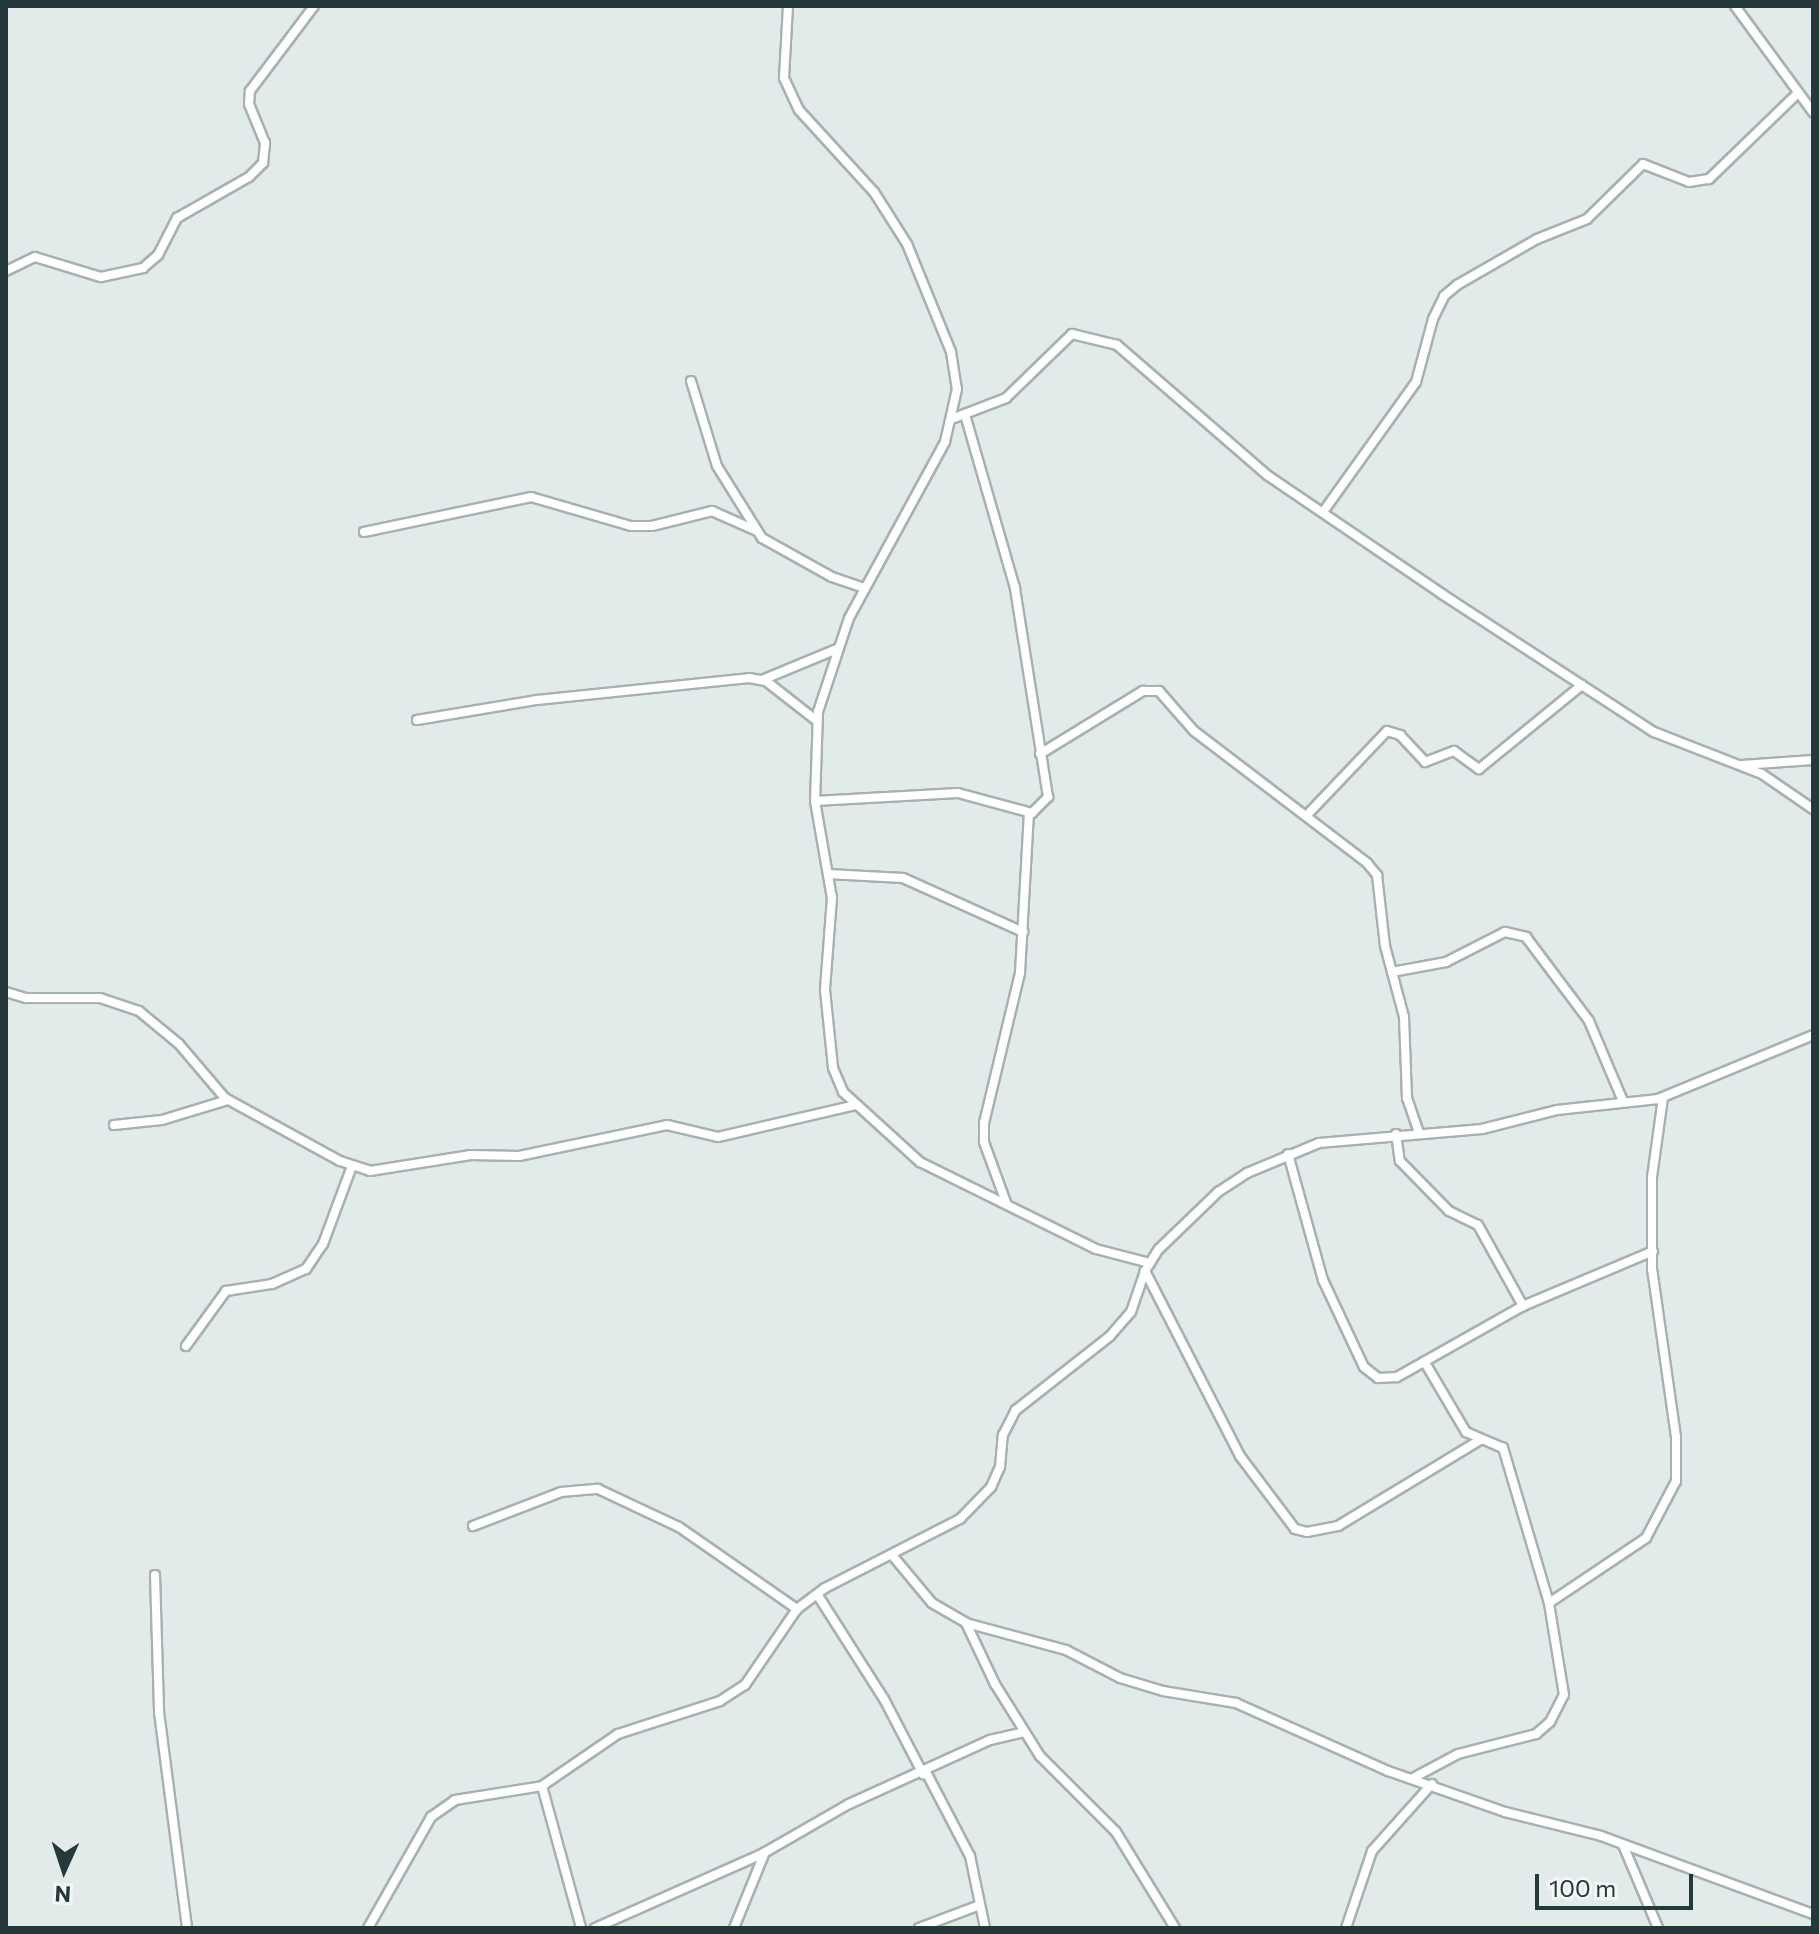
<!DOCTYPE html>
<html>
<head>
<meta charset="utf-8">
<style>
  body { margin:0 }
  #map { position:relative; width:1819px; height:1934px; overflow:hidden; background:#e3ebea; font-family:Commissioner,sans-serif }
  div>[style] { position:absolute }
  .roads { filter:drop-shadow(2px 0 #a6b2b2) drop-shadow(-2px 0 #a6b2b2) drop-shadow(0 2px #a6b2b2) drop-shadow(0 -2px #a6b2b2) }
  .street>* { height:8px; margin:-4px; padding:0 4px; transform-origin:4px; border-radius:4px; background:#fff }
  span { translate:-50% -50%; white-space:nowrap; text-align:center; line-height:1.15; -webkit-text-stroke:6px #f3f8f7; paint-order:stroke }
  .frame { position:absolute; inset:0; border:8px solid #25393a; pointer-events:none }
  .north { position:absolute; left:24px; top:1830px; width:80px; height:80px; -webkit-text-stroke:6px #f3f8f7; paint-order:stroke; rotate:183deg; font-size:22px; font-weight:700; line-height:32px; text-align:center; color:#25393a }
  .north::after { content:''; display:block; margin:auto; width:28px; height:36px; background:#25393a; clip-path:polygon(50% 0,100% 100%,50% 72%,0 100%) }
  .scale { position:absolute; left:1535px; top:1874px; width:158px; height:36px; box-sizing:border-box; border:4px solid #25393a; border-top:0; padding-left:10px; font-size:24px; line-height:28px; white-space:nowrap; color:#25393a; -webkit-text-stroke:6px #f3f8f7; paint-order:stroke }
</style>
</head>
<body>
<div id="map">
  <div class="roads">
    <div class="street">
      <div style="left:788px;top:6px;width:72px;rotate:93.2deg"></div>
      <div style="left:784px;top:78px;width:35px;rotate:65deg"></div>
      <div style="left:799px;top:110px;width:111px;rotate:47.6deg"></div>
      <div style="left:874px;top:192px;width:62px;rotate:57.6deg"></div>
      <div style="left:907px;top:244px;width:117px;rotate:67.8deg"></div>
      <div style="left:951px;top:352px;width:37px;rotate:81deg"></div>
      <div style="left:957px;top:389px;width:54px;rotate:102.8deg"></div>
      <div style="left:945px;top:442px;width:200px;rotate:118.6deg"></div>
      <div style="left:849px;top:618px;width:99px;rotate:108.3deg"></div>
      <div style="left:818px;top:712px;width:89px;rotate:91.9deg"></div>
      <div style="left:815px;top:801px;width:98px;rotate:80.1deg"></div>
      <div style="left:832px;top:898px;width:92px;rotate:94.4deg"></div>
      <div style="left:825px;top:990px;width:78px;rotate:84.1deg"></div>
      <div style="left:833px;top:1068px;width:26px;rotate:67deg"></div>
      <div style="left:843px;top:1092px;width:104px;rotate:42.3deg"></div>
      <div style="left:920px;top:1162px;width:196px;rotate:26.3deg"></div>
      <div style="left:1096px;top:1249px;width:56px;rotate:14.5deg"></div>
      <div style="left:1735px;top:6px;width:132px;rotate:53.7deg"></div>
      <div style="left:6px;top:271px;width:32px;rotate:-26deg"></div>
      <div style="left:35px;top:257px;width:69px;rotate:16.9deg"></div>
      <div style="left:101px;top:277px;width:43px;rotate:-12.1deg"></div>
      <div style="left:143px;top:268px;width:20px;rotate:-41deg"></div>
      <div style="left:158px;top:255px;width:42px;rotate:-62.8deg"></div>
      <div style="left:177px;top:218px;width:83px;rotate:-29.7deg"></div>
      <div style="left:249px;top:177px;width:20px;rotate:-45deg"></div>
      <div style="left:263px;top:163px;width:20px;rotate:-84deg"></div>
      <div style="left:265px;top:143px;width:42px;rotate:-112.3deg"></div>
      <div style="left:249px;top:104px;width:13px;rotate:-86deg"></div>
      <div style="left:250px;top:91px;width:106px;rotate:-53deg"></div>
      <div style="left:691px;top:381px;width:89px;rotate:73deg"></div>
      <div style="left:717px;top:466px;width:85px;rotate:58deg"></div>
      <div style="left:762px;top:538px;width:80px;rotate:29.1deg"></div>
      <div style="left:832px;top:577px;width:34px;rotate:19deg"></div>
      <div style="left:954px;top:418px;width:56px;rotate:-21deg"></div>
      <div style="left:1006px;top:398px;width:92px;rotate:-44.1deg"></div>
      <div style="left:1072px;top:334px;width:46px;rotate:13.7deg"></div>
      <div style="left:1117px;top:345px;width:198px;rotate:40.9deg"></div>
      <div style="left:1267px;top:475px;width:212px;rotate:34.2deg"></div>
      <div style="left:1442px;top:594px;width:253px;rotate:33.1deg"></div>
      <div style="left:1654px;top:732px;width:116px;rotate:21.3deg"></div>
      <div style="left:1762px;top:774px;width:62px;rotate:34.5deg"></div>
      <div style="left:1323px;top:512px;width:160px;rotate:-54.4deg"></div>
      <div style="left:1416px;top:382px;width:65px;rotate:-74.9deg"></div>
      <div style="left:1433px;top:319px;width:25px;rotate:-64deg"></div>
      <div style="left:1444px;top:296px;width:17px;rotate:-40deg"></div>
      <div style="left:1457px;top:285px;width:92px;rotate:-29.9deg"></div>
      <div style="left:1537px;top:239px;width:54px;rotate:-21.8deg"></div>
      <div style="left:1587px;top:219px;width:78px;rotate:-44.5deg"></div>
      <div style="left:1643px;top:164px;width:49px;rotate:21.4deg"></div>
      <div style="left:1689px;top:182px;width:20px;rotate:-9deg"></div>
      <div style="left:1709px;top:179px;width:122px;rotate:-44deg"></div>
      <div style="left:364px;top:532px;width:171px;rotate:-11.8deg"></div>
      <div style="left:531px;top:497px;width:104px;rotate:16.2deg"></div>
      <div style="left:631px;top:526px;width:21px"></div>
      <div style="left:652px;top:526px;width:62px;rotate:-14deg"></div>
      <div style="left:712px;top:511px;width:49px;rotate:24deg"></div>
      <div style="left:762px;top:680px;width:81px;rotate:-22.5deg"></div>
      <div style="left:417px;top:720px;width:122px;rotate:-9.5deg"></div>
      <div style="left:537px;top:700px;width:213px;rotate:-5.9deg"></div>
      <div style="left:749px;top:678px;width:17px;rotate:10deg"></div>
      <div style="left:766px;top:681px;width:65px;rotate:38.1deg"></div>
      <div style="left:1040px;top:754px;width:121px;rotate:-31.5deg"></div>
      <div style="left:1143px;top:691px;width:16px"></div>
      <div style="left:1159px;top:691px;width:53px;rotate:48.8deg"></div>
      <div style="left:1194px;top:731px;width:218px;rotate:37.3deg"></div>
      <div style="left:1367px;top:863px;width:16px;rotate:50deg"></div>
      <div style="left:1377px;top:875px;width:71px;rotate:83.6deg"></div>
      <div style="left:1385px;top:946px;width:73px;rotate:75deg"></div>
      <div style="left:1404px;top:1017px;width:81px;rotate:87.9deg"></div>
      <div style="left:1407px;top:1098px;width:37px;rotate:71deg"></div>
      <div style="left:1742px;top:765px;width:71px;rotate:-4deg"></div>
      <div style="left:815px;top:801px;width:143px;rotate:-3.2deg"></div>
      <div style="left:958px;top:793px;width:77px;rotate:15.1deg"></div>
      <div style="left:1032px;top:813px;width:23px;rotate:-45deg"></div>
      <div style="left:1048px;top:797px;width:212px;rotate:-99deg"></div>
      <div style="left:1015px;top:588px;width:180px;rotate:-106.1deg"></div>
      <div style="left:1307px;top:815px;width:116px;rotate:-46.4deg"></div>
      <div style="left:1387px;top:731px;width:14px;rotate:17deg"></div>
      <div style="left:1400px;top:735px;width:37px;rotate:47deg"></div>
      <div style="left:1425px;top:762px;width:31px;rotate:-21deg"></div>
      <div style="left:1454px;top:751px;width:31px;rotate:36deg"></div>
      <div style="left:1479px;top:769px;width:133px;rotate:-39.2deg"></div>
      <div style="left:828px;top:874px;width:75px;rotate:3.1deg"></div>
      <div style="left:903px;top:878px;width:132px;rotate:24.2deg"></div>
      <div style="left:1392px;top:972px;width:55px;rotate:-10.5deg"></div>
      <div style="left:1446px;top:962px;width:66px;rotate:-27deg"></div>
      <div style="left:1505px;top:932px;width:22px;rotate:13deg"></div>
      <div style="left:1526px;top:937px;width:105px;rotate:53.1deg"></div>
      <div style="left:1589px;top:1021px;width:87px;rotate:67deg"></div>
      <div style="left:6px;top:992px;width:21px;rotate:17deg"></div>
      <div style="left:26px;top:998px;width:74px"></div>
      <div style="left:100px;top:998px;width:41px;rotate:18.4deg"></div>
      <div style="left:139px;top:1011px;width:52px;rotate:39.5deg"></div>
      <div style="left:179px;top:1044px;width:71px;rotate:49.6deg"></div>
      <div style="left:225px;top:1098px;width:131px;rotate:28.7deg"></div>
      <div style="left:340px;top:1161px;width:32px;rotate:18deg"></div>
      <div style="left:370px;top:1171px;width:102px;rotate:-9deg"></div>
      <div style="left:471px;top:1155px;width:48px;rotate:1.2deg"></div>
      <div style="left:519px;top:1156px;width:151px;rotate:-11.8deg"></div>
      <div style="left:667px;top:1125px;width:52px;rotate:13.2deg"></div>
      <div style="left:718px;top:1137px;width:142px;rotate:-13.1deg"></div>
      <div style="left:114px;top:1125px;width:48px;rotate:-5.9deg"></div>
      <div style="left:162px;top:1120px;width:69px;rotate:-16.9deg"></div>
      <div style="left:1396px;top:1134px;width:27px;rotate:82deg"></div>
      <div style="left:1400px;top:1161px;width:70px;rotate:45.6deg"></div>
      <div style="left:1449px;top:1211px;width:32px;rotate:26deg"></div>
      <div style="left:1478px;top:1225px;width:93px;rotate:60.9deg"></div>
      <div style="left:1288px;top:1154px;width:131px;rotate:74.5deg"></div>
      <div style="left:1323px;top:1280px;width:96px;rotate:64.8deg"></div>
      <div style="left:1364px;top:1367px;width:18px;rotate:38deg"></div>
      <div style="left:1378px;top:1378px;width:19px;rotate:-3deg"></div>
      <div style="left:1397px;top:1377px;width:145px;rotate:-29.4deg"></div>
      <div style="left:1523px;top:1306px;width:141px;rotate:-22.9deg"></div>
      <div style="left:1007px;top:1205px;width:67px;rotate:-110.1deg"></div>
      <div style="left:984px;top:1142px;width:19px;rotate:-90deg"></div>
      <div style="left:984px;top:1123px;width:154px;rotate:-76.5deg"></div>
      <div style="left:1020px;top:973px;width:160px;rotate:-86.8deg"></div>
      <div style="left:1145px;top:1271px;width:208px;rotate:62.8deg"></div>
      <div style="left:1240px;top:1456px;width:91px;rotate:53deg"></div>
      <div style="left:1295px;top:1529px;width:12px;rotate:14deg"></div>
      <div style="left:1307px;top:1532px;width:32px;rotate:-11deg"></div>
      <div style="left:1338px;top:1526px;width:166px;rotate:-31.2deg"></div>
      <div style="left:186px;top:1346px;width:68px;rotate:-54deg"></div>
      <div style="left:226px;top:1291px;width:47px;rotate:-8.7deg"></div>
      <div style="left:272px;top:1284px;width:37px;rotate:-24deg"></div>
      <div style="left:306px;top:1269px;width:30px;rotate:-56deg"></div>
      <div style="left:323px;top:1244px;width:83px;rotate:-69.6deg"></div>
      <div style="left:473px;top:1526px;width:94px;rotate:-21.1deg"></div>
      <div style="left:561px;top:1492px;width:37px;rotate:-5deg"></div>
      <div style="left:598px;top:1489px;width:89px;rotate:25.1deg"></div>
      <div style="left:679px;top:1527px;width:144px;rotate:34.8deg"></div>
      <div style="left:892px;top:1555px;width:62px;rotate:50.2deg"></div>
      <div style="left:932px;top:1603px;width:39px;rotate:30deg"></div>
      <div style="left:966px;top:1623px;width:104px;rotate:15.1deg"></div>
      <div style="left:1066px;top:1650px;width:61px;rotate:27.4deg"></div>
      <div style="left:1120px;top:1678px;width:45px;rotate:16.8deg"></div>
      <div style="left:1163px;top:1691px;width:74px;rotate:9.3deg"></div>
      <div style="left:1236px;top:1703px;width:167px;rotate:24.1deg"></div>
      <div style="left:1388px;top:1771px;width:124px;rotate:19.3deg"></div>
      <div style="left:1505px;top:1812px;width:99px;rotate:14deg"></div>
      <div style="left:1601px;top:1836px;width:226px;rotate:20.2deg"></div>
      <div style="left:155px;top:1575px;width:137px;rotate:88.3deg"></div>
      <div style="left:159px;top:1712px;width:218px;rotate:82.6deg"></div>
      <div style="left:817px;top:1594px;width:125px;rotate:57.5deg"></div>
      <div style="left:884px;top:1699px;width:85px;rotate:62.5deg"></div>
      <div style="left:1549px;top:1603px;width:117px;rotate:-33.8deg"></div>
      <div style="left:1646px;top:1538px;width:64px;rotate:-62.2deg"></div>
      <div style="left:1676px;top:1481px;width:44px;rotate:-90deg"></div>
      <div style="left:1676px;top:1437px;width:170px;rotate:-98.1deg"></div>
      <div style="left:1652px;top:1269px;width:92px;rotate:-90deg"></div>
      <div style="left:1652px;top:1177px;width:80px;rotate:-82.1deg"></div>
      <div style="left:966px;top:1623px;width:68px;rotate:64.6deg"></div>
      <div style="left:995px;top:1684px;width:85px;rotate:58deg"></div>
      <div style="left:1040px;top:1756px;width:107px;rotate:45deg"></div>
      <div style="left:1116px;top:1832px;width:113px;rotate:58.4deg"></div>
      <div style="left:926px;top:1772px;width:95px;rotate:62.4deg"></div>
      <div style="left:970px;top:1856px;width:74px;rotate:78.2deg"></div>
      <div style="left:1413px;top:1778px;width:51px;rotate:-28.1deg"></div>
      <div style="left:1458px;top:1754px;width:81px;rotate:-14.4deg"></div>
      <div style="left:1536px;top:1734px;width:18px;rotate:-41deg"></div>
      <div style="left:1550px;top:1722px;width:30px;rotate:-63deg"></div>
      <div style="left:1564px;top:1695px;width:93px;rotate:-99.3deg"></div>
      <div style="left:1549px;top:1603px;width:162px;rotate:-106.5deg"></div>
      <div style="left:1503px;top:1448px;width:40px;rotate:-156.6deg"></div>
      <div style="left:1466px;top:1432px;width:82px;rotate:-120.6deg"></div>
      <div style="left:542px;top:1786px;width:147px;rotate:74.6deg"></div>
      <div style="left:1623px;top:1845px;width:90px;rotate:67.1deg"></div>
      <div style="left:368px;top:1928px;width:128px;rotate:-60.4deg"></div>
      <div style="left:431px;top:1817px;width:29px;rotate:-35deg"></div>
      <div style="left:455px;top:1800px;width:88px;rotate:-9.1deg"></div>
      <div style="left:542px;top:1786px;width:92px;rotate:-34.4deg"></div>
      <div style="left:618px;top:1734px;width:107px;rotate:-17.9deg"></div>
      <div style="left:720px;top:1701px;width:30px;rotate:-33deg"></div>
      <div style="left:745px;top:1685px;width:92px;rotate:-55.6deg"></div>
      <div style="left:797px;top:1609px;width:35px;rotate:-37deg"></div>
      <div style="left:825px;top:1588px;width:152px;rotate:-27.1deg"></div>
      <div style="left:960px;top:1519px;width:45px;rotate:-45.9deg"></div>
      <div style="left:991px;top:1487px;width:22px;rotate:-66deg"></div>
      <div style="left:1000px;top:1467px;width:32px;rotate:-85deg"></div>
      <div style="left:1003px;top:1435px;width:28px;rotate:-63deg"></div>
      <div style="left:1016px;top:1410px;width:120px;rotate:-38.2deg"></div>
      <div style="left:1110px;top:1336px;width:32px;rotate:-49deg"></div>
      <div style="left:1131px;top:1312px;width:43px;rotate:-71.1deg"></div>
      <div style="left:1145px;top:1271px;width:26px;rotate:-58deg"></div>
      <div style="left:1159px;top:1249px;width:82px;rotate:-44deg"></div>
      <div style="left:1218px;top:1192px;width:35px;rotate:-33deg"></div>
      <div style="left:1247px;top:1173px;width:78px;rotate:-22.6deg"></div>
      <div style="left:1319px;top:1143px;width:164px;rotate:-4.9deg"></div>
      <div style="left:1482px;top:1129px;width:77px;rotate:-14.2deg"></div>
      <div style="left:1557px;top:1110px;width:102px;rotate:-6.2deg"></div>
      <div style="left:1658px;top:1099px;width:168px;rotate:-22.4deg"></div>
      <div style="left:595px;top:1928px;width:183px;rotate:-23.9deg"></div>
      <div style="left:762px;top:1854px;width:100px;rotate:-29.9deg"></div>
      <div style="left:849px;top:1804px;width:155px;rotate:-24.4deg"></div>
      <div style="left:990px;top:1740px;width:35px;rotate:-13deg"></div>
      <div style="left:734px;top:1928px;width:82px;rotate:-67.8deg"></div>
      <div style="left:919px;top:1928px;width:65px;rotate:-20.7deg"></div>
      <div style="left:1346px;top:1928px;width:81px;rotate:-71.3deg"></div>
      <div style="left:1372px;top:1851px;width:90px;rotate:-48.2deg"></div>
    </div>
  </div>
  <div class="frame"></div>
  <div class="north">N</div>
  <div class="scale">100 m</div>
</div>
</body>
</html>
